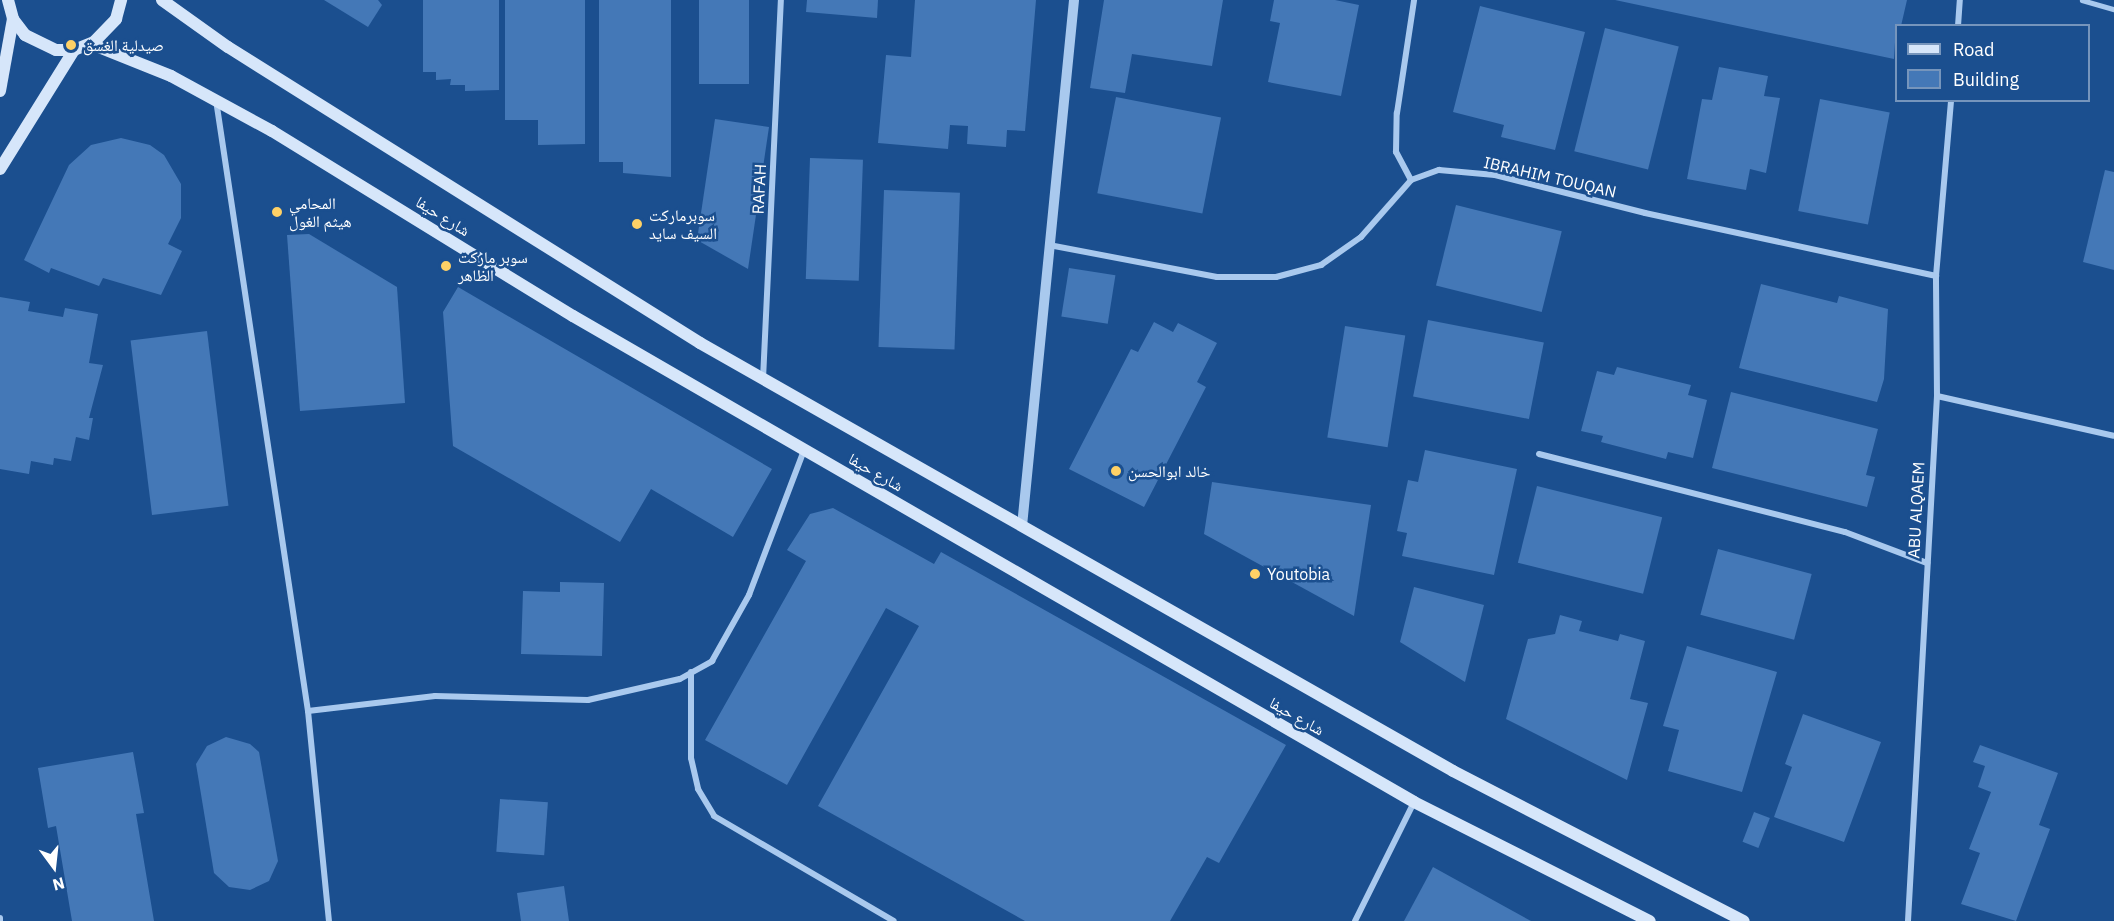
<!DOCTYPE html>
<html>
<head>
<meta charset="utf-8">
<style>
  body { margin:0 }
  #map { position:relative; width:2114px; height:921px; overflow:hidden; background:#1b4f8f; font-family:"IBM Plex Sans","Noto Naskh Arabic",sans-serif }
  div>[style] { position:absolute }
  .building>* { inset:0; background:#4478b7; transform-origin:0 0 }
  .service>* { height:4.5px; margin:-2.25px; padding:0 2.25px; transform-origin:2.25px; border-radius:2.25px; background:#a9c9ee }
  .minor>* { height:6px; margin:-3px; padding:0 3px; transform-origin:3px; border-radius:3px; background:#a9c9ee }
  .tertiary>* { height:10px; margin:-5px; padding:0 5px; transform-origin:5px; border-radius:5px; background:#a9c9ee }
  .secondary>* { height:12px; margin:-6px; padding:0 6px; transform-origin:6px; border-radius:6px; background:#d6e6fa }
  .dots>* { width:16px; height:16px; translate:-50% -50%; box-sizing:border-box; border:3px solid #1b4f8f; border-radius:50% }
  span { translate:-50% -50%; white-space:nowrap; text-align:center; line-height:1.15; -webkit-text-stroke:5px #1b4f8f; paint-order:stroke }
  .poi-label { font-size:16px; color:#fff }
  .left { translate:0 -50%; text-align:left }
  .street-label { font-size:16px; color:#fff }
  .legend { position:absolute; left:1895px; top:24px; width:195px; height:78px; box-sizing:border-box; background:#1b4f8f; border:2px solid #7695bc; margin:0; padding:8px 10px; list-style:none; font-size:18px; color:#fff }
  .legend li { display:flex; align-items:center; gap:12px; height:30px }
  .legend b { width:30px; border:2px solid #7695bc }
  .north { position:absolute; left:24px; top:837px; width:60px; height:60px; -webkit-text-stroke:4px #1b4f8f; paint-order:stroke; rotate:165deg; font-size:16px; font-weight:700; line-height:24px; text-align:center; color:#fff }
  .north::after { content:''; display:block; margin:auto; width:21px; height:27px; background:#fff; clip-path:polygon(50% 0,100% 100%,50% 72%,0 100%) }
</style>
</head>
<body>
<div id="map">
  <div class="building">
    <div style="clip-path:polygon(324px 0,378px 0,382px 5px,368px 27px)"></div>
    <div style="clip-path:polygon(423px 0,499px 0,499px 90px,465px 91px,465px 85px,450px 85px,451px 79px,436px 80px,436px 72px,423px 72px)"></div>
    <div style="clip-path:polygon(505px 0,585px 0,585px 144px,538px 145px,538px 120px,505px 120px)"></div>
    <div style="clip-path:polygon(599px 0,671px 0,671px 177px,623px 173px,623px 162px,599px 162px)"></div>
    <div style="left:699px;top:0;width:50px;height:84px"></div>
    <div style="clip-path:polygon(807px 0,878px 0,877px 18px,806px 12px)"></div>
    <div style="clip-path:polygon(915px 0,1036px 0,1025px 131px,1007px 130px,1006px 147px,967px 144px,968px 126px,950px 125px,948px 149px,878px 143px,886px 55px,911px 57px)"></div>
    <div style="clip-path:polygon(1104px 0,1223px 0,1212px 66px,1132px 54px,1125px 93px,1090px 88px)"></div>
    <div style="clip-path:polygon(1274px 0,1335px 0,1359px 5px,1341px 96px,1268px 82px,1280px 23px,1270px 21px)"></div>
    <div style="clip-path:polygon(1615px 0,1907px 0,1901px 26px,1896px 26px,1894px 59px)"></div>
    <div style="clip-path:polygon(1480px 6px,1585px 32px,1555px 150px,1501px 137px,1504px 125px,1453px 112px)"></div>
    <div style="left:1605px;top:28px;width:76px;height:127px;rotate:14deg"></div>
    <div style="clip-path:polygon(1719px 67px,1768px 76px,1764px 96px,1780px 98px,1766px 173px,1750px 169px,1746px 190px,1687px 179px,1702px 99px,1712px 100px)"></div>
    <div style="left:1116px;top:97px;width:107px;height:98px;rotate:11deg"></div>
    <div style="left:1820px;top:99px;width:71px;height:114px;rotate:11deg"></div>
    <div style="clip-path:polygon(715px 119px,769px 127px,748px 269px,697px 240px)"></div>
    <div style="clip-path:polygon(121px 138px,150px 145px,164px 155px,181px 184px,181px 218px,168px 244px,182px 251px,161px 295px,103px 278px,99px 286px,51px 268px,49px 273px,24px 260px,69px 165px,91px 145px)"></div>
    <div style="left:810px;top:158px;width:53px;height:121px;rotate:2deg"></div>
    <div style="clip-path:polygon(2105px 170px,2114px 172px,2114px 270px,2083px 262px)"></div>
    <div style="left:884px;top:190px;width:76px;height:157px;rotate:2deg"></div>
    <div style="left:1456px;top:205px;width:109px;height:83px;rotate:14deg"></div>
    <div style="clip-path:polygon(309px 234px,397px 287px,405px 403px,300px 411px,287px 235px)"></div>
    <div style="left:1069px;top:268px;width:47px;height:49px;rotate:9deg"></div>
    <div style="clip-path:polygon(1761px 284px,1837px 303px,1839px 296px,1888px 309px,1884px 379px,1877px 402px,1739px 368px)"></div>
    <div style="clip-path:polygon(458px 287px,772px 469px,733px 537px,651px 489px,620px 542px,453px 446px,443px 312px)"></div>
    <div style="clip-path:polygon(0 297px,30px 302px,28px 311px,63px 317px,65px 308px,98px 314px,89px 363px,103px 365px,89px 418px,93px 418px,89px 440px,76px 437px,71px 461px,54px 458px,53px 465px,31px 461px,29px 474px,0 469px)"></div>
    <div style="left:1428px;top:320px;width:118px;height:78px;rotate:11deg"></div>
    <div style="clip-path:polygon(1154px 322px,1173px 332px,1178px 323px,1217px 343px,1197px 382px,1206px 387px,1144px 507px,1069px 469px,1131px 349px,1138px 352px)"></div>
    <div style="left:1345px;top:326px;width:61px;height:113px;rotate:9deg"></div>
    <div style="left:207px;top:331px;width:176px;height:77px;rotate:83deg"></div>
    <div style="clip-path:polygon(1617px 367px,1691px 385px,1688px 395px,1707px 400px,1693px 458px,1668px 452px,1666px 459px,1601px 442px,1603px 436px,1581px 431px,1597px 371px,1614px 375px)"></div>
    <div style="clip-path:polygon(1731px 392px,1878px 429px,1866px 475px,1875px 477px,1867px 507px,1712px 468px)"></div>
    <div style="clip-path:polygon(1425px 450px,1517px 469px,1494px 575px,1402px 556px,1407px 533px,1397px 531px,1408px 480px,1418px 482px)"></div>
    <div style="clip-path:polygon(1212px 482px,1371px 505px,1354px 616px,1204px 534px)"></div>
    <div style="left:1537px;top:486px;width:129px;height:79px;rotate:14deg"></div>
    <div style="clip-path:polygon(833px 508px,934px 564px,941px 552px,1286px 745px,1219px 863px,1207px 857px,1170px 921px,1025px 921px,818px 806px,919px 626px,886px 608px,787px 785px,705px 740px,806px 561px,787px 550px,810px 514px)"></div>
    <div style="left:1718px;top:549px;width:97px;height:68px;rotate:15deg"></div>
    <div style="clip-path:polygon(560px 582px,604px 583px,602px 656px,521px 654px,523px 591px,560px 592px)"></div>
    <div style="clip-path:polygon(1414px 587px,1484px 605px,1465px 682px,1400px 642px)"></div>
    <div style="clip-path:polygon(1560px 615px,1582px 621px,1579px 631px,1618px 641px,1620px 634px,1645px 641px,1630px 699px,1648px 703px,1627px 780px,1506px 719px,1528px 639px,1555px 634px)"></div>
    <div style="clip-path:polygon(1687px 646px,1777px 672px,1742px 792px,1668px 771px,1679px 730px,1663px 726px)"></div>
    <div style="clip-path:polygon(1803px 714px,1881px 742px,1844px 842px,1774px 817px,1792px 767px,1785px 764px)"></div>
    <div style="clip-path:polygon(226px 737px,250px 744px,259px 752px,278px 861px,269px 881px,250px 890px,229px 887px,214px 873px,196px 764px,207px 746px)"></div>
    <div style="clip-path:polygon(1980px 745px,2058px 773px,2039px 825px,2050px 829px,2016px 921px,1961px 904px,1980px 853px,1969px 849px,1991px 792px,1978px 787px,1985px 766px,1973px 762px)"></div>
    <div style="clip-path:polygon(133px 752px,144px 813px,136px 814px,154px 921px,72px 921px,56px 826px,48px 828px,38px 768px)"></div>
    <div style="left:500px;top:799px;width:48px;height:53px;rotate:4deg"></div>
    <div style="left:1754px;top:812px;width:17px;height:32px;rotate:21deg"></div>
    <div style="clip-path:polygon(1433px 867px,1531px 921px,1404px 921px)"></div>
    <div style="clip-path:polygon(564px 886px,569px 921px,521px 921px,517px 893px)"></div>
  </div>
  <div class="service">
    <div style="left:2082px;top:0;width:33px;rotate:16deg"></div>
  </div>
  <div class="minor">
    <div style="left:1958px;top:26px;width:26px;rotate:-86deg"></div>
    <div style="left:216px;top:100px;width:618px;rotate:81.44deg"></div>
    <div style="left:308px;top:711px;width:211px;rotate:84.3deg"></div>
    <div style="left:1411px;top:180px;width:32px;rotate:-118deg"></div>
    <div style="left:1396px;top:152px;width:39px;rotate:-89deg"></div>
    <div style="left:1397px;top:113px;width:114px;rotate:-81.4deg"></div>
    <div style="left:1049px;top:245px;width:171px;rotate:10.8deg"></div>
    <div style="left:1217px;top:277px;width:59px"></div>
    <div style="left:1276px;top:277px;width:47px;rotate:-14.9deg"></div>
    <div style="left:1321px;top:265px;width:49px;rotate:-35deg"></div>
    <div style="left:1361px;top:237px;width:76px;rotate:-48.7deg"></div>
    <div style="left:1411px;top:180px;width:30px;rotate:-20deg"></div>
    <div style="left:1439px;top:170px;width:56px;rotate:5.1deg"></div>
    <div style="left:1495px;top:175px;width:155px;rotate:14.2deg"></div>
    <div style="left:1645px;top:213px;width:298px;rotate:12.2deg"></div>
    <div style="left:763px;top:379px;width:379px;rotate:-87.3deg"></div>
    <div style="left:1937px;top:396px;width:181px;rotate:12.7deg"></div>
    <div style="left:1539px;top:454px;width:316px;rotate:14.3deg"></div>
    <div style="left:1845px;top:532px;width:88px;rotate:20.7deg"></div>
    <div style="left:691px;top:672px;width:86px;rotate:90deg"></div>
    <div style="left:691px;top:758px;width:32px;rotate:77deg"></div>
    <div style="left:698px;top:789px;width:31px;rotate:59deg"></div>
    <div style="left:714px;top:816px;width:208px;rotate:30.3deg"></div>
    <div style="left:308px;top:711px;width:128px;rotate:-6.7deg"></div>
    <div style="left:435px;top:696px;width:153px;rotate:1.5deg"></div>
    <div style="left:588px;top:700px;width:94px;rotate:-12.9deg"></div>
    <div style="left:680px;top:679px;width:37px;rotate:-29deg"></div>
    <div style="left:712px;top:661px;width:76px;rotate:-60.7deg"></div>
    <div style="left:749px;top:595px;width:155px;rotate:-69.2deg"></div>
    <div style="left:0;top:918px;width:3px;rotate:90deg"></div>
    <div style="left:1355px;top:921px;width:133px;rotate:-63.6deg"></div>
    <div style="left:1908px;top:921px;width:526px;rotate:-86.84deg"></div>
    <div style="left:1937px;top:396px;width:120px;rotate:-90.5deg"></div>
    <div style="left:1936px;top:276px;width:177px;rotate:-85.1deg"></div>
  </div>
  <div class="tertiary">
    <div style="left:1022px;top:526px;width:529px;rotate:-84.35deg"></div>
  </div>
  <div class="secondary">
    <div style="left:8px;top:0;width:20px;rotate:75deg"></div>
    <div style="left:13px;top:19px;width:20px;rotate:53deg"></div>
    <div style="left:25px;top:35px;width:34px;rotate:26deg"></div>
    <div style="left:56px;top:50px;width:18px"></div>
    <div style="left:74px;top:50px;width:22px;rotate:-22deg"></div>
    <div style="left:94px;top:42px;width:32px;rotate:-46deg"></div>
    <div style="left:116px;top:19px;width:20px;rotate:-75deg"></div>
    <div style="left:162px;top:0;width:81px;rotate:35.5deg"></div>
    <div style="left:228px;top:47px;width:557px;rotate:32.09deg"></div>
    <div style="left:700px;top:343px;width:866px;rotate:29.61deg"></div>
    <div style="left:1453px;top:771px;width:327px;rotate:27.3deg"></div>
    <div style="left:91px;top:44px;width:86px;rotate:21.8deg"></div>
    <div style="left:171px;top:76px;width:115px;rotate:28.6deg"></div>
    <div style="left:272px;top:131px;width:353px;rotate:31.6deg"></div>
    <div style="left:573px;top:316px;width:971px;rotate:30.02deg"></div>
    <div style="left:1414px;top:802px;width:264px;rotate:26.8deg"></div>
    <div style="left:0;top:91px;width:73px;rotate:-79.8deg"></div>
    <div style="left:0;top:169px;width:140px;rotate:-58.1deg"></div>
  </div>
  <div class="dots">
    <div style="left:71px;top:45px;background:#ffd166"></div>
    <div style="left:277px;top:212px;background:#ffd166"></div>
    <div style="left:637px;top:224px;background:#ffd166"></div>
    <div style="left:446px;top:266px;background:#ffd166"></div>
    <div style="left:1116px;top:471px;background:#ffd166"></div>
    <div style="left:1255px;top:574px;background:#ffd166"></div>
  </div>
  <div class="poi-label">
    <span class="left" style="left:83px;top:45px">صيدلية الغسق</span>
    <span class="left" style="left:289px;top:212px">المحامي<br>هيثم الغول</span>
    <span class="left" style="left:649px;top:224px">سوبرماركت<br>السيف سايد</span>
    <span class="left" style="left:458px;top:266px">سوبر ماركت<br>الظاهر</span>
    <span class="left" style="left:1128px;top:471px">خالد ابوالحسن</span>
    <span class="left" style="left:1267px;top:574px">Youtobia</span>
  </div>
  <div class="street-label">
    <span style="left:1550px;top:177px;rotate:13deg">IBRAHIM TOUQAN</span>
    <span style="left:759px;top:189px;rotate:-87deg">RAFAH</span>
    <span style="left:443px;top:216px;rotate:32deg">شارع حيفا</span>
    <span style="left:876px;top:472px;rotate:30deg">شارع حيفا</span>
    <span style="left:1916px;top:510px;rotate:-87deg">ABU ALQAEM</span>
    <span style="left:1297px;top:716px;rotate:30deg">شارع حيفا</span>
  </div>
  <ul class="legend">
  <li><b style="height:8px;background:#d6e6fa"></b>Road</li>
  <li><b style="height:16px;background:#4478b7"></b>Building</li>
  </ul>
  <div class="north">N</div>
</div>
</body>
</html>
